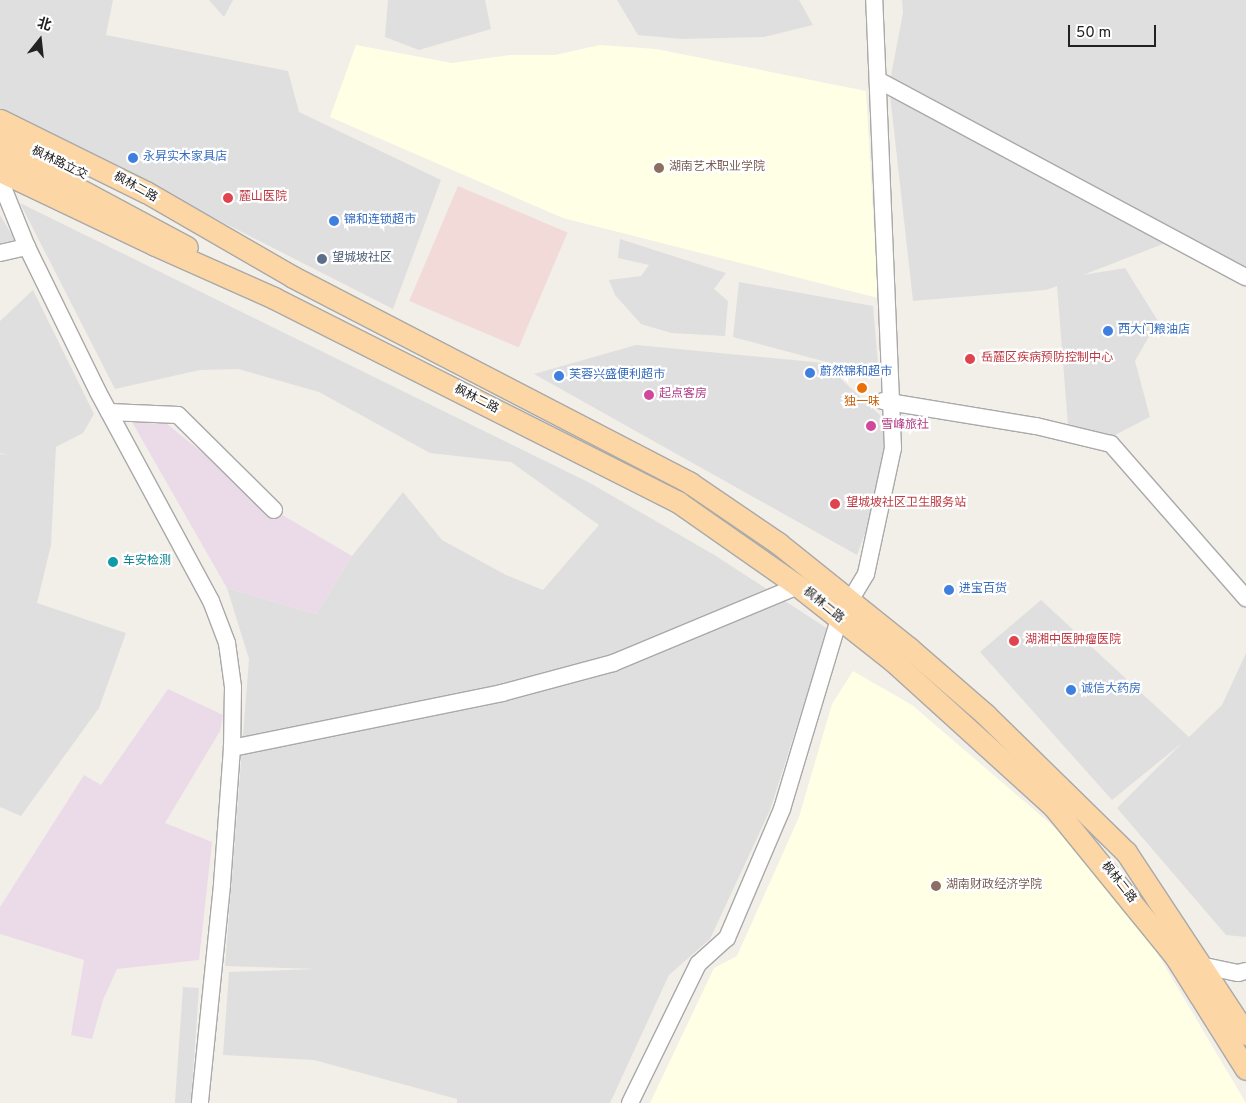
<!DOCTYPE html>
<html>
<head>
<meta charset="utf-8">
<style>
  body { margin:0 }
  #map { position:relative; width:1246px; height:1103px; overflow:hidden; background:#f2efe9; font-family:Overpass,"Noto Sans SC",sans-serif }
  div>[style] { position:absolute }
  .residential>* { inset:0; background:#e0dfdf; transform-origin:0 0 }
  .commercial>* { inset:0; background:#f2dad9; transform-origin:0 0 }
  .industrial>* { inset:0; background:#ebdbe8 }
  .education>* { inset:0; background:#ffffe5 }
  .roads { filter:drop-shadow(1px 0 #a9a9a9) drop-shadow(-1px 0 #a9a9a9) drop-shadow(0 1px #a9a9a9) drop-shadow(0 -1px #a9a9a9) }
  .minor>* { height:16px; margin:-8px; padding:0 8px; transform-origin:8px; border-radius:8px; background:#fff }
  .major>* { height:21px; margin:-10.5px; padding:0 10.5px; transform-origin:10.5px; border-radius:10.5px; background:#fcd6a4 }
  .dots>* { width:14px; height:14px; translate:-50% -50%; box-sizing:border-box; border:2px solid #fff; border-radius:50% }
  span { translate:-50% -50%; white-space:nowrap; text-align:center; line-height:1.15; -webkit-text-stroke:4.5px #fff; paint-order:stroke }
  .shop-label { font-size:12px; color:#366cbe }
  .left { translate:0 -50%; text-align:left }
  .street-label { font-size:12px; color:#222 }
  .education-label { font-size:12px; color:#785e54 }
  .health-label { font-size:12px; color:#be3a42 }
  .service-label { font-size:12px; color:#4e5e75 }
  .hotel-label { font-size:12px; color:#b23c85 }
  .food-label { font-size:12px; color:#c56008 }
  .culture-label { font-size:12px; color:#0d838f }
  .north { position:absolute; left:15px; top:15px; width:50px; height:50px; -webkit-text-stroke:4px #fff; paint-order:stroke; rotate:16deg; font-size:14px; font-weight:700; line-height:20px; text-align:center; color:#222 }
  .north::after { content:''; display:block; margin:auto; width:18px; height:22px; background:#222; clip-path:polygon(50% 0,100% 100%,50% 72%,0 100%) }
  .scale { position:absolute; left:1068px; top:25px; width:88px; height:22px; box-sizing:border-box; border:2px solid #222; border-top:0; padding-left:6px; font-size:15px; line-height:18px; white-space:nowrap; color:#222; -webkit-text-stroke:4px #fff; paint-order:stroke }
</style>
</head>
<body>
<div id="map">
  <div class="residential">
    <div style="clip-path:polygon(0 0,113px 0,106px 35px,288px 71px,299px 112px,441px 180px,393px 309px,0 109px)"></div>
    <div style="clip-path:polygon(209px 0,233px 0,224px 17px)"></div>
    <div style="clip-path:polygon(388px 0,485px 0,491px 29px,419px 50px,385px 37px)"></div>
    <div style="clip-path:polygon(617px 0,799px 0,813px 25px,764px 37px,682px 39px,638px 35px)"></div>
    <div style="clip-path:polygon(902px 0,1246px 0,1246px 275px,1163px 244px,1083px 275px,1125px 268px,1158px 321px,1135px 361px,1150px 417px,1113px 436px,1068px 425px,1057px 286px,1046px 290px,913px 301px,889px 86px,903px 13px)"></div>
    <div style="clip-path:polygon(20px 203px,590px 483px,716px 556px,828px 629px,770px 810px,710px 939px,669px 975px,610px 1103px,457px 1103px,457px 1099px,314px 1060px,223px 1055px,229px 972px,316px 969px,225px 966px,249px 659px,227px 588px,316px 614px,352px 556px,403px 492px,442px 540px,506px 575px,543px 590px,599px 525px,511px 462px,430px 453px,319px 392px,238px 369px,200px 370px,115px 389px)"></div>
    <div style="clip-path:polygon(0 215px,15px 240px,0 243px)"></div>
    <div style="clip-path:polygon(620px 239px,726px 273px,714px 289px,728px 301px,725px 336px,671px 333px,641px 324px,615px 295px,609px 280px,641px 276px,649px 265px,618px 258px)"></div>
    <div style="clip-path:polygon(739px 282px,873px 306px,879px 376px,733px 337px)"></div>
    <div style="clip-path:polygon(33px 290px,94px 414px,83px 433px,56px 447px,51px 545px,37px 603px,126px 633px,99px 708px,21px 816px,0 807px,0 454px,8px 455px,0 453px,0 321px)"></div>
    <div style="clip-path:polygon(636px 345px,824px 363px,897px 431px,884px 482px,857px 555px,534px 374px)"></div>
    <div style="clip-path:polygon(1041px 600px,1189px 737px,1222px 705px,1246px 653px,1246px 937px,1226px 935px,1117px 808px,1182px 743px,1112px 800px,980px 652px)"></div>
    <div style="left:183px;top:987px;width:16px;height:117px;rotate:4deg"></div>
  </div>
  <div class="commercial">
    <div style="left:458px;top:186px;width:119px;height:125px;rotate:23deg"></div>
  </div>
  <div class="industrial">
    <div style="clip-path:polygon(132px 422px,167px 424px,274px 510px,352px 556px,316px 614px,227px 588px)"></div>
    <div style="clip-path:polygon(168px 689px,223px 715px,220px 731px,165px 823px,212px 842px,199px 960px,117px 969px,103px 1000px,92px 1039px,71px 1035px,84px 960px,0 934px,0 907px,84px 775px,101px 785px)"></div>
  </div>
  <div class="education">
    <div style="clip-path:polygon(356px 45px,452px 63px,510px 55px,555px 55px,600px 45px,656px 49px,866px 91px,878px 298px,563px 218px,330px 117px)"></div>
    <div style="clip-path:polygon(853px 671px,912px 705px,1060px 832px,1150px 941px,1246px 1103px,650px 1103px,714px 968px,737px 956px,799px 817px,832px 704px)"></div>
  </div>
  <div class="roads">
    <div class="minor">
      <div style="left:878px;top:80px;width:417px;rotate:28.2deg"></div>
      <div style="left:0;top:180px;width:72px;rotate:68.1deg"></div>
      <div style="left:27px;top:247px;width:161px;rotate:63.9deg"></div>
      <div style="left:98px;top:392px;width:238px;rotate:61.6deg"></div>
      <div style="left:211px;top:601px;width:45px;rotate:69.1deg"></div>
      <div style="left:227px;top:643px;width:44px;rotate:82.2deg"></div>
      <div style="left:233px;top:687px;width:61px;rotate:90.9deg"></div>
      <div style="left:232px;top:748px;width:137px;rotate:94.2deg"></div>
      <div style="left:222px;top:885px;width:219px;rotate:95.8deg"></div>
      <div style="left:0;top:253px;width:28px;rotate:-13deg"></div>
      <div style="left:883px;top:401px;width:155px;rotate:9.3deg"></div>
      <div style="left:1036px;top:426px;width:77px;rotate:13.5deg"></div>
      <div style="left:1111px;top:444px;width:205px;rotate:48.8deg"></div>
      <div style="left:109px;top:412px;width:69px;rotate:2.5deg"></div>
      <div style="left:178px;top:415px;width:135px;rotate:44.7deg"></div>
      <div style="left:232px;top:748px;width:276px;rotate:-11.5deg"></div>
      <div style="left:502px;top:693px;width:115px;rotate:-15.1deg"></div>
      <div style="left:613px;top:663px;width:200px;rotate:-22.6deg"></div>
      <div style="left:1200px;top:965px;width:39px;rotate:12deg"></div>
      <div style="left:1238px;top:973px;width:8px;rotate:-14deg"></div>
      <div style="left:630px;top:1103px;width:155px;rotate:-63.9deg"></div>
      <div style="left:698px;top:964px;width:39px;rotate:-42deg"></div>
      <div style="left:727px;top:938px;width:140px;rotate:-66.9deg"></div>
      <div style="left:782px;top:809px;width:198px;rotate:-73.3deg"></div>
      <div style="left:839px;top:619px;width:52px;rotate:-59deg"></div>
      <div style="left:866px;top:574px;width:129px;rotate:-77.9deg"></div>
      <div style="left:893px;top:448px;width:448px;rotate:-92.4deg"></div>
    </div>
    <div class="major">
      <div style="left:0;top:120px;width:163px;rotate:26.3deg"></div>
      <div style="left:146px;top:192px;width:170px;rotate:30deg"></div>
      <div style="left:293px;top:277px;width:447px;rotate:27.4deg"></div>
      <div style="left:690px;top:483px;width:107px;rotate:34.3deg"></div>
      <div style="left:778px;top:543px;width:168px;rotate:38.7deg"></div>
      <div style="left:909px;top:648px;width:101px;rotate:41deg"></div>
      <div style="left:985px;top:714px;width:197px;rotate:44.4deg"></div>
      <div style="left:1126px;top:852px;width:218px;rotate:56.6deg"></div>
      <div style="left:0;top:138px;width:59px;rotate:21.8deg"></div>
      <div style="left:0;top:155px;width:79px;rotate:23deg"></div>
      <div style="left:73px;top:186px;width:129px;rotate:28.2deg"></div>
      <div style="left:0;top:171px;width:172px;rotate:25.5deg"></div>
      <div style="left:155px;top:245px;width:130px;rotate:24deg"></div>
      <div style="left:274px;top:298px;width:453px;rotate:26.8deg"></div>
      <div style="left:678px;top:502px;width:146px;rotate:35deg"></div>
      <div style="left:798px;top:586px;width:121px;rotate:38.3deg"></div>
      <div style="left:893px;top:661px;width:216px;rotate:42.2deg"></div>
      <div style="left:1053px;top:806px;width:193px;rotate:50.9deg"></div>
      <div style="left:1175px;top:956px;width:133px;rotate:57.9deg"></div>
    </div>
  </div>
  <div class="dots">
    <div style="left:133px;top:158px;background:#3f7fe0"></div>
    <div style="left:659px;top:168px;background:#8d6e63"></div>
    <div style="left:228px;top:198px;background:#e0444e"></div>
    <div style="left:334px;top:221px;background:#3f7fe0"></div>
    <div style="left:322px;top:259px;background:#5c6f8a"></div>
    <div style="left:1108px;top:331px;background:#3f7fe0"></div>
    <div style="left:970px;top:359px;background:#e0444e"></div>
    <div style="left:810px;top:373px;background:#3f7fe0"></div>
    <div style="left:559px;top:376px;background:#3f7fe0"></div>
    <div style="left:862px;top:388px;background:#e8710a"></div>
    <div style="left:649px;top:395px;background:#d1479c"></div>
    <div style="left:871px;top:426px;background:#d1479c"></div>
    <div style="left:835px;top:504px;background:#e0444e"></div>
    <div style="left:113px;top:562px;background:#0f9aa8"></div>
    <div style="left:949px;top:590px;background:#3f7fe0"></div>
    <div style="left:1014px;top:641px;background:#e0444e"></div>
    <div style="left:1071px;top:690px;background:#3f7fe0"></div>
    <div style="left:936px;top:886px;background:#8d6e63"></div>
  </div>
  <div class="shop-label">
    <span class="left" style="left:143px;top:158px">永昇实木家具店</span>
    <span class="left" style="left:344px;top:221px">锦和连锁超市</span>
    <span class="left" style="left:1118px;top:331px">西大门粮油店</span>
    <span class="left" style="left:820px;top:373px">蔚然锦和超市</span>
    <span class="left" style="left:569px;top:376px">芙蓉兴盛便利超市</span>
    <span class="left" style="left:959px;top:590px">进宝百货</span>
    <span class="left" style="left:1081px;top:690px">诚信大药房</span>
  </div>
  <div class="street-label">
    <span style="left:59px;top:164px;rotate:26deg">枫林路立交</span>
    <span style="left:135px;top:188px;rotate:29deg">枫林二路</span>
    <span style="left:476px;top:400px;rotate:27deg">枫林二路</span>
    <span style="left:823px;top:606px;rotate:39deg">枫林二路</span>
    <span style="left:1118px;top:883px;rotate:52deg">枫林二路</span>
  </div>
  <div class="education-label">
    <span class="left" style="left:669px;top:168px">湖南艺术职业学院</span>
    <span class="left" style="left:946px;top:886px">湖南财政经济学院</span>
  </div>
  <div class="health-label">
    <span class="left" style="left:239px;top:198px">麓山医院</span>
    <span class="left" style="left:981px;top:359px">岳麓区疾病预防控制中心</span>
    <span class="left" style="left:846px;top:504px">望城坡社区卫生服务站</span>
    <span class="left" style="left:1025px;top:641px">湖湘中医肿瘤医院</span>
  </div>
  <div class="service-label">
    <span class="left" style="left:332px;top:259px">望城坡社区</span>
  </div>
  <div class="hotel-label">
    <span class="left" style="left:659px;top:395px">起点客房</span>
    <span class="left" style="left:881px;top:426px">雪峰旅社</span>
  </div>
  <div class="food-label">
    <span style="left:862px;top:403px">独一味</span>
  </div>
  <div class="culture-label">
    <span class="left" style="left:123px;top:562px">车安检测</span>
  </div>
  <div class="north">北</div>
  <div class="scale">50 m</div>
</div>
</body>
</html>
